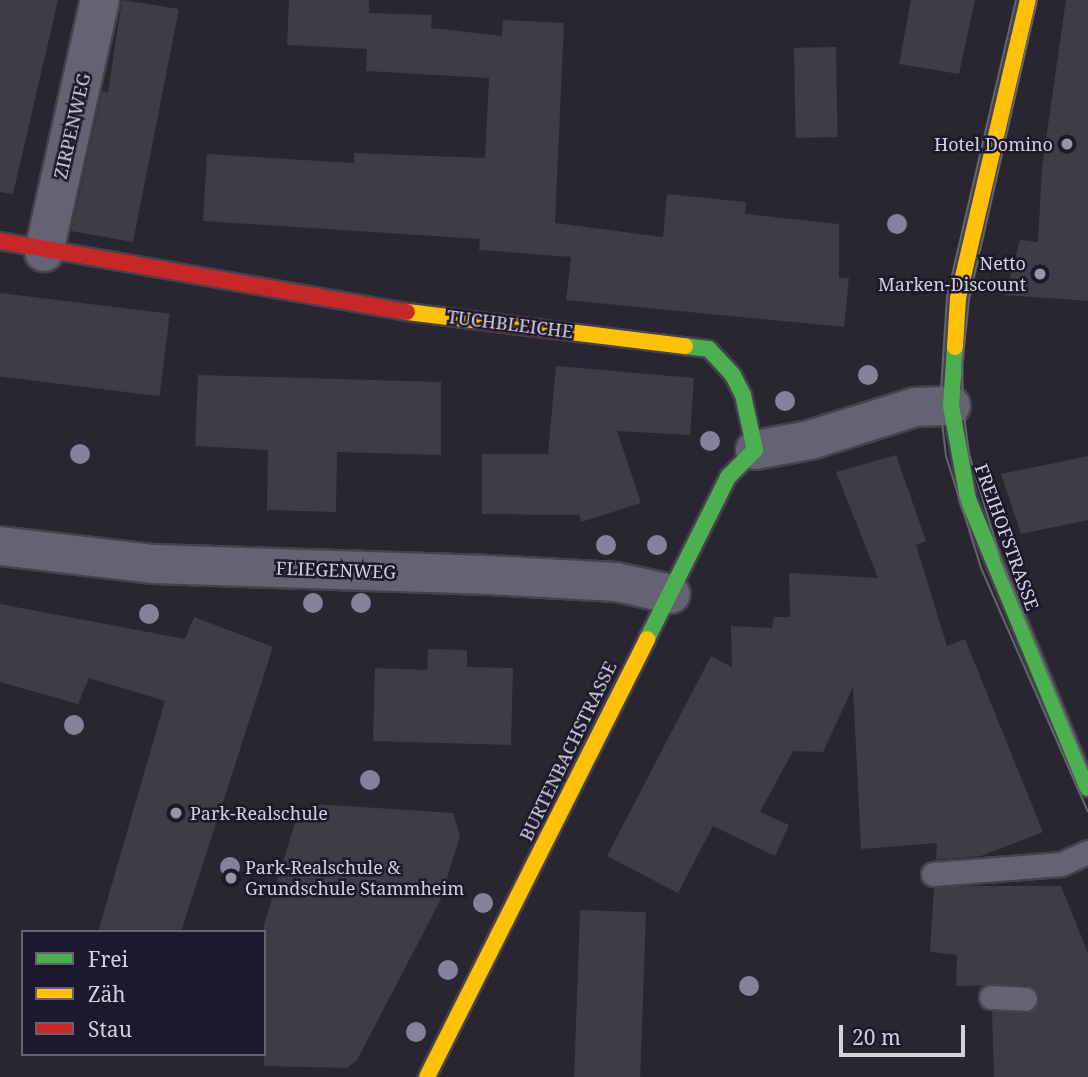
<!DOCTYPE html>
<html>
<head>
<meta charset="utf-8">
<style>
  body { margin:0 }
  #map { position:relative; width:1088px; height:1077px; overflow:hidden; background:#292632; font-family:"Noto Serif",serif }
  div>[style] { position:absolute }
  .building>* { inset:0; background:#3e3c46; transform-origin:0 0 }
  .roads { filter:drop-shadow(2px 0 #45424d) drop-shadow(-2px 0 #45424d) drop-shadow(0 2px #45424d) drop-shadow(0 -2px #45424d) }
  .lane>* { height:23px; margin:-11.5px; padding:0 11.5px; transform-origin:11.5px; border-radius:11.5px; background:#656273 }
  .street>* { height:38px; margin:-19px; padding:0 19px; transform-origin:19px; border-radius:19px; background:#656273 }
  .fast>* { height:16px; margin:-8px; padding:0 8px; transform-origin:8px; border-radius:8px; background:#4caf50 }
  .slow>* { height:16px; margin:-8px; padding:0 8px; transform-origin:8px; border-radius:8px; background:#ffc107 }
  .jam>* { height:16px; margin:-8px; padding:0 8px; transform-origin:8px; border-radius:8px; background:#c62828 }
  .tram>* { height:2px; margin:-1px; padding:0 1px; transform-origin:1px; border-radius:1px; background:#65636f }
  .trees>* { width:20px; height:20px; margin:-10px; border-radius:50%; background:#85809c }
  .dots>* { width:19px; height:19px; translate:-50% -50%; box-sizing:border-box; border:4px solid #1d182c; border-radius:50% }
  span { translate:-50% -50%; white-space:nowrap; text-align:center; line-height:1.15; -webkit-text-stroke:5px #1d182c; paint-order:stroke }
  .street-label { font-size:18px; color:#d3d1df }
  .poi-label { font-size:18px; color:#d3d1df }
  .right { translate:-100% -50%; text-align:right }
  .left { translate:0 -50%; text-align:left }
  .legend { position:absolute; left:21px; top:930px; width:245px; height:126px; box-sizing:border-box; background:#1d182c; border:2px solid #666274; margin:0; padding:9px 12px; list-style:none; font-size:21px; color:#d3d1df }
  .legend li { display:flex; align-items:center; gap:14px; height:35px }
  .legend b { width:35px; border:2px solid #666274 }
  .scale { position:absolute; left:839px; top:1025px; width:126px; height:32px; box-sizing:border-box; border:4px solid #d3d1df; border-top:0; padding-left:9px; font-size:21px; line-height:24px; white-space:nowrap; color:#d3d1df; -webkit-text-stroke:5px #1d182c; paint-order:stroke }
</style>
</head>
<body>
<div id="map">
  <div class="building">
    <div style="clip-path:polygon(0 0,58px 0,13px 194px,0 192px)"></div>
    <div style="clip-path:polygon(122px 0,179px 9px,133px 242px,71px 231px,102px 91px,108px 92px)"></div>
    <div style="clip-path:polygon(289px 0,369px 0,369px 13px,432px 15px,431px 28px,502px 36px,503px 20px,564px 23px,555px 223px,663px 237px,667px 194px,746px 202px,745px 214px,839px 224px,839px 278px,849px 278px,844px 327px,566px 300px,571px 257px,479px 250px,480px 239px,203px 221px,207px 154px,354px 163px,354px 153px,485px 158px,489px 78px,366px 71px,367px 49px,287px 45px)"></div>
    <div style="clip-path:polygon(911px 0,975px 0,959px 74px,899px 64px)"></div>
    <div style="clip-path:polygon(1066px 0,1088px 0,1088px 301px,1005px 295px,1020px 240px,1038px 242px,1042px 168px)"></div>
    <div style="left:836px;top:47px;width:90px;height:42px;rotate:89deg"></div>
    <div style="left:0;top:293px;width:171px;height:83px;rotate:7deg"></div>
    <div style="clip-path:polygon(556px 366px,694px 378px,690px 435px,617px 431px,641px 503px,581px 522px,579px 515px,482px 514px,482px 454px,548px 454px)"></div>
    <div style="clip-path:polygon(198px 375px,441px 382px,441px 455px,337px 452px,336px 512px,267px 510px,268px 450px,195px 446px)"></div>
    <div style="clip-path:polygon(896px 455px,926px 541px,916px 545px,947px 646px,965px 639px,1043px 832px,981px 856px,936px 860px,937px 843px,861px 849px,853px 687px,823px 752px,793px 751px,760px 812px,789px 825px,775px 856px,713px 826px,678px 893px,607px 856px,711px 656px,732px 667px,731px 626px,772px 628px,774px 617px,790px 617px,789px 573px,878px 578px,836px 472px)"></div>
    <div style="clip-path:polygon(1088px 456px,1088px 520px,1021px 534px,1001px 474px)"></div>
    <div style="clip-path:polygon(0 604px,185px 639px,194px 617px,273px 647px,181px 932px,98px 932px,165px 701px,89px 678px,78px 704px,0 682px)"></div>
    <div style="clip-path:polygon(428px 649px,467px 650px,467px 667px,513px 668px,511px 745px,373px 741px,375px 668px,427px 670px)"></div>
    <div style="clip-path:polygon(315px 804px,453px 813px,460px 836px,440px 901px,357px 1060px,347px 1068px,264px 1066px,264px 925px,298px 813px)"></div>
    <div style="clip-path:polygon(965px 886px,1061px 886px,1088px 953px,1088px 1077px,994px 1077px,992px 1011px,1031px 1012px,1039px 999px,1033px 988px,1026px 985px,956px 986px,957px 955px,930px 952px,934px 888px)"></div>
    <div style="left:580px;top:910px;width:66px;height:167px;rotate:2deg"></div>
  </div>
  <div class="roads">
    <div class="lane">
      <div style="left:933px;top:874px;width:128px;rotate:-4.5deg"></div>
      <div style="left:1061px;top:864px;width:30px;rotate:-24deg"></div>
      <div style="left:991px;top:997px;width:34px;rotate:3deg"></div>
    </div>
    <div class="street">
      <div style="left:44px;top:252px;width:258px;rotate:-77.5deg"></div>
      <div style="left:755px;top:450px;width:56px;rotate:-10.3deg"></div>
      <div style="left:810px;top:440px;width:110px;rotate:-17.4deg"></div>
      <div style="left:915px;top:407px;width:36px;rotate:-2deg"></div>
      <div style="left:0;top:546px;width:155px;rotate:6.7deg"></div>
      <div style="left:154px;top:564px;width:335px;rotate:1.9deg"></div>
      <div style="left:489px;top:575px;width:127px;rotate:3.2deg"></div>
      <div style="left:616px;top:582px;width:56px;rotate:12.3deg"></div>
    </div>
    <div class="fast">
      <div style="left:955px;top:347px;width:59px;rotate:93.9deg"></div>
      <div style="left:951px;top:406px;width:95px;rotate:79.6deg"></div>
      <div style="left:968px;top:499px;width:313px;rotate:67.5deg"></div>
      <div style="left:647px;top:639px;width:181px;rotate:-63.4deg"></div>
      <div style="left:728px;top:477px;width:38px;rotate:-45deg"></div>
      <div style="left:755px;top:450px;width:56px;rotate:-102.3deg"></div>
      <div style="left:743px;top:395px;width:22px;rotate:-117deg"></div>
      <div style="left:733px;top:375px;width:35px;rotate:-133deg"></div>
      <div style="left:709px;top:349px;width:24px;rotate:-173deg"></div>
    </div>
    <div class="slow">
      <div style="left:407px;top:312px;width:280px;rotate:7deg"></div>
      <div style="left:955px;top:347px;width:49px;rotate:-86.5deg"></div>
      <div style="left:958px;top:298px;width:306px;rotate:-76.8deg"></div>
      <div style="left:427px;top:1077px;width:490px;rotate:-63.3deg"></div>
    </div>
    <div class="jam">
      <div style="left:0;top:241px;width:413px;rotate:9.9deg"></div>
    </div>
  </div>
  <div class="tram">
    <div style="left:1016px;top:0;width:305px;rotate:103.1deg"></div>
    <div style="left:947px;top:297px;width:108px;rotate:93.7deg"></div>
    <div style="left:940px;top:405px;width:51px;rotate:83.3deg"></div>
    <div style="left:946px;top:456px;width:117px;rotate:72.6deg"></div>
    <div style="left:981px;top:568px;width:266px;rotate:66.3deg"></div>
    <div style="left:1037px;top:0;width:308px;rotate:102.8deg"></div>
    <div style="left:969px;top:300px;width:64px;rotate:96.2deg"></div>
    <div style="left:962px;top:364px;width:42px;rotate:88.6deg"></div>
    <div style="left:963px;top:406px;width:48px;rotate:82.9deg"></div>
    <div style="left:969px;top:454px;width:114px;rotate:73.2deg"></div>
    <div style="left:1002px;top:563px;width:224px;rotate:67.4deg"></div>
  </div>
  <div class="trees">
    <div style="left:897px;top:224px"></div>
    <div style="left:868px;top:375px"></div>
    <div style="left:785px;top:401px"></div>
    <div style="left:710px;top:441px"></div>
    <div style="left:80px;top:454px"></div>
    <div style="left:606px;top:545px"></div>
    <div style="left:657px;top:545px"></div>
    <div style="left:313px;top:603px"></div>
    <div style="left:361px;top:603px"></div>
    <div style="left:149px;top:614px"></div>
    <div style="left:74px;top:725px"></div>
    <div style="left:370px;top:780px"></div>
    <div style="left:230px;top:867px"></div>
    <div style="left:483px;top:903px"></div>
    <div style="left:448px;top:970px"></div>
    <div style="left:749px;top:986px"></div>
    <div style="left:416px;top:1032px"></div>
  </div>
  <div class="dots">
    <div style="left:1067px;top:144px;background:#9895a2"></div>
    <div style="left:1040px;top:274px;background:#9895a2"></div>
    <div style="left:176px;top:813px;background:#9895a2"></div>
    <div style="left:231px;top:878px;background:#9895a2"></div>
  </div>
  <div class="street-label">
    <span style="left:72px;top:126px;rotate:-77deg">ZIRPENWEG</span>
    <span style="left:510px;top:324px;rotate:7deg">TUCHBLEICHE</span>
    <span style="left:1007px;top:537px;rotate:70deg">FREIHOFSTRASSE</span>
    <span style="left:336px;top:570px;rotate:2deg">FLIEGENWEG</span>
    <span style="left:568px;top:751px;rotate:-64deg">BURTENBACHSTRASSE</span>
  </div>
  <div class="poi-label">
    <span class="right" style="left:1053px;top:144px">Hotel Domino</span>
    <span class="right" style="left:1026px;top:274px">Netto<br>Marken-Discount</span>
    <span class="left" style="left:190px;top:813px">Park-Realschule</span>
    <span class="left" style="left:245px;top:878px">Park-Realschule &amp;<br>Grundschule Stammheim</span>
  </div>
  <ul class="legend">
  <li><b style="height:9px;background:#4caf50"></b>Frei</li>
  <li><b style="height:9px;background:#ffc107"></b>Zäh</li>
  <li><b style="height:9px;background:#c62828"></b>Stau</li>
  </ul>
  <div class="scale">20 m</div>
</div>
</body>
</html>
